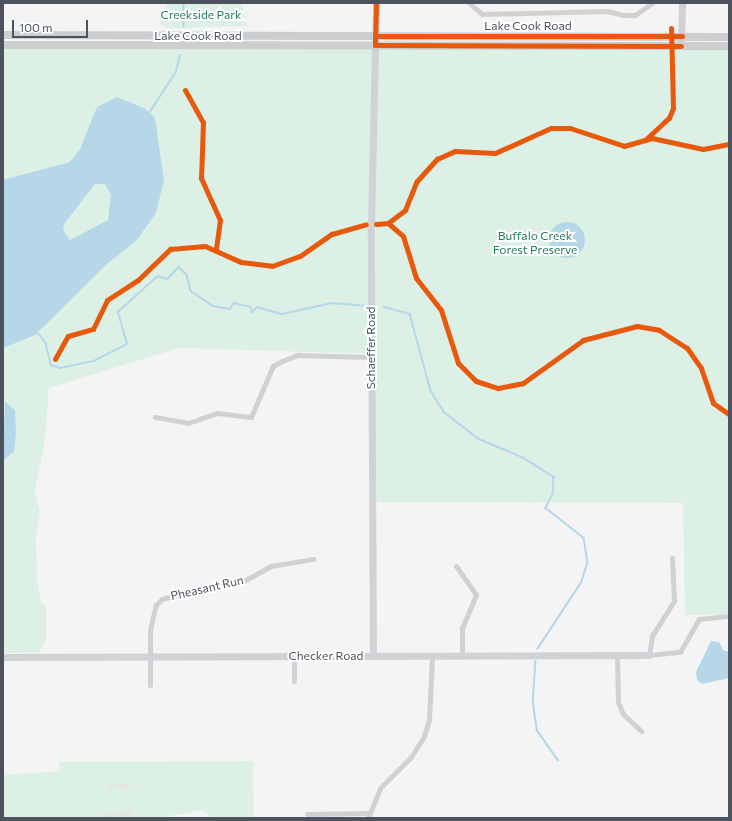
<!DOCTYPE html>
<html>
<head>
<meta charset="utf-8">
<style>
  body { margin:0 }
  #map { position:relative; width:732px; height:821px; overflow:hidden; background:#f4f4f4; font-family:Commissioner,sans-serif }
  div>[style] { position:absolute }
  .green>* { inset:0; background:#dcf0e6 }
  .sand>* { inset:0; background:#e6e5e2 }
  .water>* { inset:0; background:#b5d7e8 }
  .round { border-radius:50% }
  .stream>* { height:1.5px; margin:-0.75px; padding:0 0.75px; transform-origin:0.75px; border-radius:0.75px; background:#b5d7e8 }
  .street>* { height:5px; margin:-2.5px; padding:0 2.5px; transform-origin:2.5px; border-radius:2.5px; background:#cfd1d4 }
  .secondary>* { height:7px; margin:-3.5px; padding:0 3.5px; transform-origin:3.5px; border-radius:3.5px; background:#d0d2d5 }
  .primary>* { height:8px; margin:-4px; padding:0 4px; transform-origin:4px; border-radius:4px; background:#ccced0 }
  .cycleway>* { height:5px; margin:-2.5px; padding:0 2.5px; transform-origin:2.5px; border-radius:2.5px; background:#e8590c }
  span { translate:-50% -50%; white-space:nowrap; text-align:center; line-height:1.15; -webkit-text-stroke:4px #fff; paint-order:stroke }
  .park-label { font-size:12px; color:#24795a }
  .street-label { font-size:12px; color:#4c535e }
  .frame { position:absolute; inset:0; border:4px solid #4c535e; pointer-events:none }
  .scale { position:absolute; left:12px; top:20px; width:76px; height:18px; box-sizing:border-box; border:2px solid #4c535e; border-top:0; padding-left:5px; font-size:12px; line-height:14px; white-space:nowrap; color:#4c535e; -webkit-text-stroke:3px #fff; paint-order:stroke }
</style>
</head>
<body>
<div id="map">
  <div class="green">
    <div style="clip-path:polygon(166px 3px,242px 3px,247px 26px,171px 28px,159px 24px)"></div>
    <div style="clip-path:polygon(3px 49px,729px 49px,729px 615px,685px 615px,683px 503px,375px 502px,374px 354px,179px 348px,49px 388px,45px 441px,35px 491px,40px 513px,36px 536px,37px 580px,41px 603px,46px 607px,46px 639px,39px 653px,3px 653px)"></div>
    <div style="clip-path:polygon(253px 761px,254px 818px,213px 818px,202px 810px,159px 818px,3px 818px,3px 775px,59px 771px,59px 762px)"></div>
  </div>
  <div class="sand">
    <div style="clip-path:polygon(120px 783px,131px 786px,127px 791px,121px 787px,107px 789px,108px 784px,115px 786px)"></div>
    <div style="clip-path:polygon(134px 810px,131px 815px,105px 817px,106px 814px)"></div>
  </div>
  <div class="water">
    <div style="clip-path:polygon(evenodd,117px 97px,144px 108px,155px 118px,164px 180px,156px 213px,136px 241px,108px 263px,35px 335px,3px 348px,3px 180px,70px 162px,80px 149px,97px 107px,117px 97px,95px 184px,105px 184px,111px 195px,108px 220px,70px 240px,63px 230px,64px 224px,95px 184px)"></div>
    <div class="round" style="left:549px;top:222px;width:36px;height:36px"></div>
    <div style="clip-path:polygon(5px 402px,15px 410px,16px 433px,14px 452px,3px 460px)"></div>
    <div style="clip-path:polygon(711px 641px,719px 642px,723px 650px,729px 652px,729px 678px,702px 684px,697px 680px,696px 672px)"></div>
  </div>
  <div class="stream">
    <div style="left:184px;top:3px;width:24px;rotate:90deg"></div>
    <div style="left:149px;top:113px;width:49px;rotate:-56.6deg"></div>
    <div style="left:176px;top:72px;width:17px;rotate:-77deg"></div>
    <div style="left:384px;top:307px;width:27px;rotate:15deg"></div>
    <div style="left:410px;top:314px;width:80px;rotate:74.7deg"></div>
    <div style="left:431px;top:391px;width:25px;rotate:58deg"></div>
    <div style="left:444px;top:412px;width:44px;rotate:37.6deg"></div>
    <div style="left:479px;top:439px;width:47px;rotate:22.7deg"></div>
    <div style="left:522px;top:457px;width:38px;rotate:32deg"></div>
    <div style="left:554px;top:477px;width:17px;rotate:93deg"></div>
    <div style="left:553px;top:494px;width:16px;rotate:117deg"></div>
    <div style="left:546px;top:508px;width:48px;rotate:38.3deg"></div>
    <div style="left:584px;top:538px;width:24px;rotate:81deg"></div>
    <div style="left:588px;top:562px;width:21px;rotate:107deg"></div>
    <div style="left:582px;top:582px;width:80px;rotate:123.3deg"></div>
    <div style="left:38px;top:333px;width:13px;rotate:51deg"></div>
    <div style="left:46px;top:343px;width:23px;rotate:77deg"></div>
    <div style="left:51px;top:365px;width:9px;rotate:18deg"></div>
    <div style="left:60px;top:368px;width:35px;rotate:-12deg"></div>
    <div style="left:94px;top:361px;width:37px;rotate:-27deg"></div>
    <div style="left:127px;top:344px;width:33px;rotate:-106deg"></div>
    <div style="left:118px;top:312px;width:47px;rotate:-42.4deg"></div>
    <div style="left:153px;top:280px;width:6px;rotate:-39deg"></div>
    <div style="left:158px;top:276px;width:9px;rotate:18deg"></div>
    <div style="left:167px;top:279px;width:17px;rotate:-45deg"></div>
    <div style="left:179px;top:267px;width:11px;rotate:45deg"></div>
    <div style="left:187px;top:275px;width:16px;rotate:76deg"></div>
    <div style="left:191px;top:291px;width:27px;rotate:34deg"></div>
    <div style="left:213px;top:306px;width:17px;rotate:10deg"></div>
    <div style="left:230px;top:309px;width:7px;rotate:-56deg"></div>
    <div style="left:234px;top:303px;width:17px;rotate:13deg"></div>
    <div style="left:251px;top:307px;width:5px;rotate:79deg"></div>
    <div style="left:252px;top:312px;width:7px;rotate:-45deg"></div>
    <div style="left:257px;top:307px;width:26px;rotate:16deg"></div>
    <div style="left:282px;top:314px;width:51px;rotate:-12.4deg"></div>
    <div style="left:332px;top:303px;width:32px;rotate:5deg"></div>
    <div style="left:536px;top:661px;width:39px;rotate:94deg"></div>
    <div style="left:533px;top:700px;width:30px;rotate:82deg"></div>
    <div style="left:537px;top:730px;width:37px;rotate:55deg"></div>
  </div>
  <div class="street">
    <div style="left:469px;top:3px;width:17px;rotate:40deg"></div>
    <div style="left:482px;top:14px;width:125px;rotate:-1.4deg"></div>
    <div style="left:607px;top:11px;width:16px;rotate:14deg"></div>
    <div style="left:623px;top:15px;width:12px"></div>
    <div style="left:635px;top:15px;width:21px;rotate:-35deg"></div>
    <div style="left:155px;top:417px;width:34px;rotate:10deg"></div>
    <div style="left:188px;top:423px;width:31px;rotate:-19deg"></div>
    <div style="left:217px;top:413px;width:34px;rotate:7deg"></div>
    <div style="left:251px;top:417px;width:56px;rotate:-66.7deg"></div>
    <div style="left:273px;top:366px;width:10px;rotate:-29deg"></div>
    <div style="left:282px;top:361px;width:17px;rotate:-21deg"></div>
    <div style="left:298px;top:355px;width:73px;rotate:1.6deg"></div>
    <div style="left:672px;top:558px;width:43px;rotate:87.3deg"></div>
    <div style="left:674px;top:601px;width:41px;rotate:122.2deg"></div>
    <div style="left:652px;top:636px;width:19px;rotate:99deg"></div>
    <div style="left:649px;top:655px;width:31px;rotate:-6deg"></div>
    <div style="left:680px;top:652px;width:38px;rotate:-60deg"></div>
    <div style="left:699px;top:619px;width:30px;rotate:-6deg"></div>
    <div style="left:456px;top:566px;width:35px;rotate:55deg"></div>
    <div style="left:476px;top:595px;width:36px;rotate:113deg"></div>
    <div style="left:462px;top:628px;width:28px;rotate:90deg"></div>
    <div style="left:617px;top:655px;width:47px;rotate:88.8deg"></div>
    <div style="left:618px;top:702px;width:13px;rotate:67deg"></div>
    <div style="left:623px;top:714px;width:25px;rotate:43deg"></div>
    <div style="left:294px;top:656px;width:25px;rotate:90deg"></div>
    <div style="left:150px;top:685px;width:55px;rotate:-90deg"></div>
    <div style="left:150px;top:630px;width:26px;rotate:-77deg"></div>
    <div style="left:156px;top:605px;width:8px;rotate:-45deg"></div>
    <div style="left:162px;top:599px;width:63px;rotate:-15.6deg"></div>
    <div style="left:223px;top:582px;width:19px"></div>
    <div style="left:242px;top:582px;width:33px;rotate:-29deg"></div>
    <div style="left:271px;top:566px;width:43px;rotate:-9.5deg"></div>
    <div style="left:307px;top:814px;width:61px;rotate:-0.9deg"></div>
    <div style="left:368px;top:818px;width:32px;rotate:-68deg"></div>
    <div style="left:380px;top:788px;width:44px;rotate:-45deg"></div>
    <div style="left:411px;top:757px;width:25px;rotate:-58deg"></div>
    <div style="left:424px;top:736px;width:17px;rotate:-73deg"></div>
    <div style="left:429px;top:720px;width:64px;rotate:-87.3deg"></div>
  </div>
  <div class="secondary">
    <div style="left:681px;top:46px;width:43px;rotate:-88.7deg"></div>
    <div style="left:373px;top:656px;width:432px;rotate:-90.3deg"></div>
    <div style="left:371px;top:224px;width:221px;rotate:-88.7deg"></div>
    <div style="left:3px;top:657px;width:646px;rotate:-0.18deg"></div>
  </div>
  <div class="primary">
    <div style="left:3px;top:35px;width:726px;rotate:0.16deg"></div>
    <div style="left:3px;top:45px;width:726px;rotate:0.08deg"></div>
  </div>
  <div class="cycleway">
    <div style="left:376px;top:3px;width:42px;rotate:91.4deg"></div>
    <div style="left:375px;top:45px;width:306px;rotate:0.2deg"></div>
    <div style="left:375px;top:36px;width:307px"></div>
    <div style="left:185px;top:90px;width:37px;rotate:61deg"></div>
    <div style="left:203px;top:122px;width:56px;rotate:92deg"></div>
    <div style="left:201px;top:178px;width:46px;rotate:65.7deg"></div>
    <div style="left:220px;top:220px;width:30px;rotate:98deg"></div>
    <div style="left:645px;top:140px;width:33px;rotate:-43deg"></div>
    <div style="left:669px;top:118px;width:11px;rotate:-68deg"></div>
    <div style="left:673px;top:108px;width:80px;rotate:-91.4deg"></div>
    <div style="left:388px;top:223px;width:20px;rotate:41deg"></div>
    <div style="left:403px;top:236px;width:44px;rotate:72.8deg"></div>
    <div style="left:416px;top:278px;width:41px;rotate:52deg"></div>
    <div style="left:441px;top:310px;width:56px;rotate:72.2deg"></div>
    <div style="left:458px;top:363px;width:25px;rotate:45deg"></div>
    <div style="left:476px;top:381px;width:23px;rotate:18deg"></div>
    <div style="left:498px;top:388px;width:25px;rotate:-11deg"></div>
    <div style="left:523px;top:383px;width:74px;rotate:-35.6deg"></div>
    <div style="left:583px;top:340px;width:56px;rotate:-14.5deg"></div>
    <div style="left:637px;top:326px;width:22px;rotate:10deg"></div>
    <div style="left:659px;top:330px;width:33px;rotate:33deg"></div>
    <div style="left:687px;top:348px;width:24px;rotate:55deg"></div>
    <div style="left:701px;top:368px;width:37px;rotate:71deg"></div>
    <div style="left:713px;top:403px;width:19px;rotate:35deg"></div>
    <div style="left:376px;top:224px;width:12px;rotate:-5deg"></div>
    <div style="left:388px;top:223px;width:21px;rotate:-37deg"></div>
    <div style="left:405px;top:210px;width:31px;rotate:-68deg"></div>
    <div style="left:417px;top:181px;width:30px;rotate:-48deg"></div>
    <div style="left:437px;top:159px;width:20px;rotate:-24deg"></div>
    <div style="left:455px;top:151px;width:40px;rotate:2.9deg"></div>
    <div style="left:495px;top:153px;width:61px;rotate:-24.1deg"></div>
    <div style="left:551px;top:128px;width:19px"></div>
    <div style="left:570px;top:128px;width:57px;rotate:18.4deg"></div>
    <div style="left:624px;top:146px;width:29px;rotate:-16deg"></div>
    <div style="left:652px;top:138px;width:52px;rotate:12.2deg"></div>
    <div style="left:703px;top:149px;width:26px;rotate:-11deg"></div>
    <div style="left:55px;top:359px;width:26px;rotate:-61deg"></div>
    <div style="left:68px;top:336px;width:26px;rotate:-16deg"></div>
    <div style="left:93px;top:329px;width:32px;rotate:-64deg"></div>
    <div style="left:107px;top:300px;width:37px;rotate:-33deg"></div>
    <div style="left:138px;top:280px;width:45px;rotate:-44.1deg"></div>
    <div style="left:170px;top:249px;width:35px;rotate:-5deg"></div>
    <div style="left:205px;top:246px;width:39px;rotate:24deg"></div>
    <div style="left:241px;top:262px;width:31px;rotate:7deg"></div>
    <div style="left:272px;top:266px;width:30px;rotate:-20deg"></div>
    <div style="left:300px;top:256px;width:39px;rotate:-35deg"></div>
    <div style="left:332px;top:234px;width:35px;rotate:-16deg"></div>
  </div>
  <div class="park-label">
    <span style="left:201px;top:15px">Creekside Park</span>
    <span style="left:535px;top:243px">Buffalo Creek<br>Forest Preserve</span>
  </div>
  <div class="street-label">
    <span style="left:528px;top:26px">Lake Cook Road</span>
    <span style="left:198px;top:36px">Lake Cook Road</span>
    <span style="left:371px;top:348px;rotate:-90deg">Schaeffer Road</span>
    <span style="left:207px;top:588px;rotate:-13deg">Pheasant Run</span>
    <span style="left:326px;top:656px">Checker Road</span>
  </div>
  <div class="frame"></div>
  <div class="scale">100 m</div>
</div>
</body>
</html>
